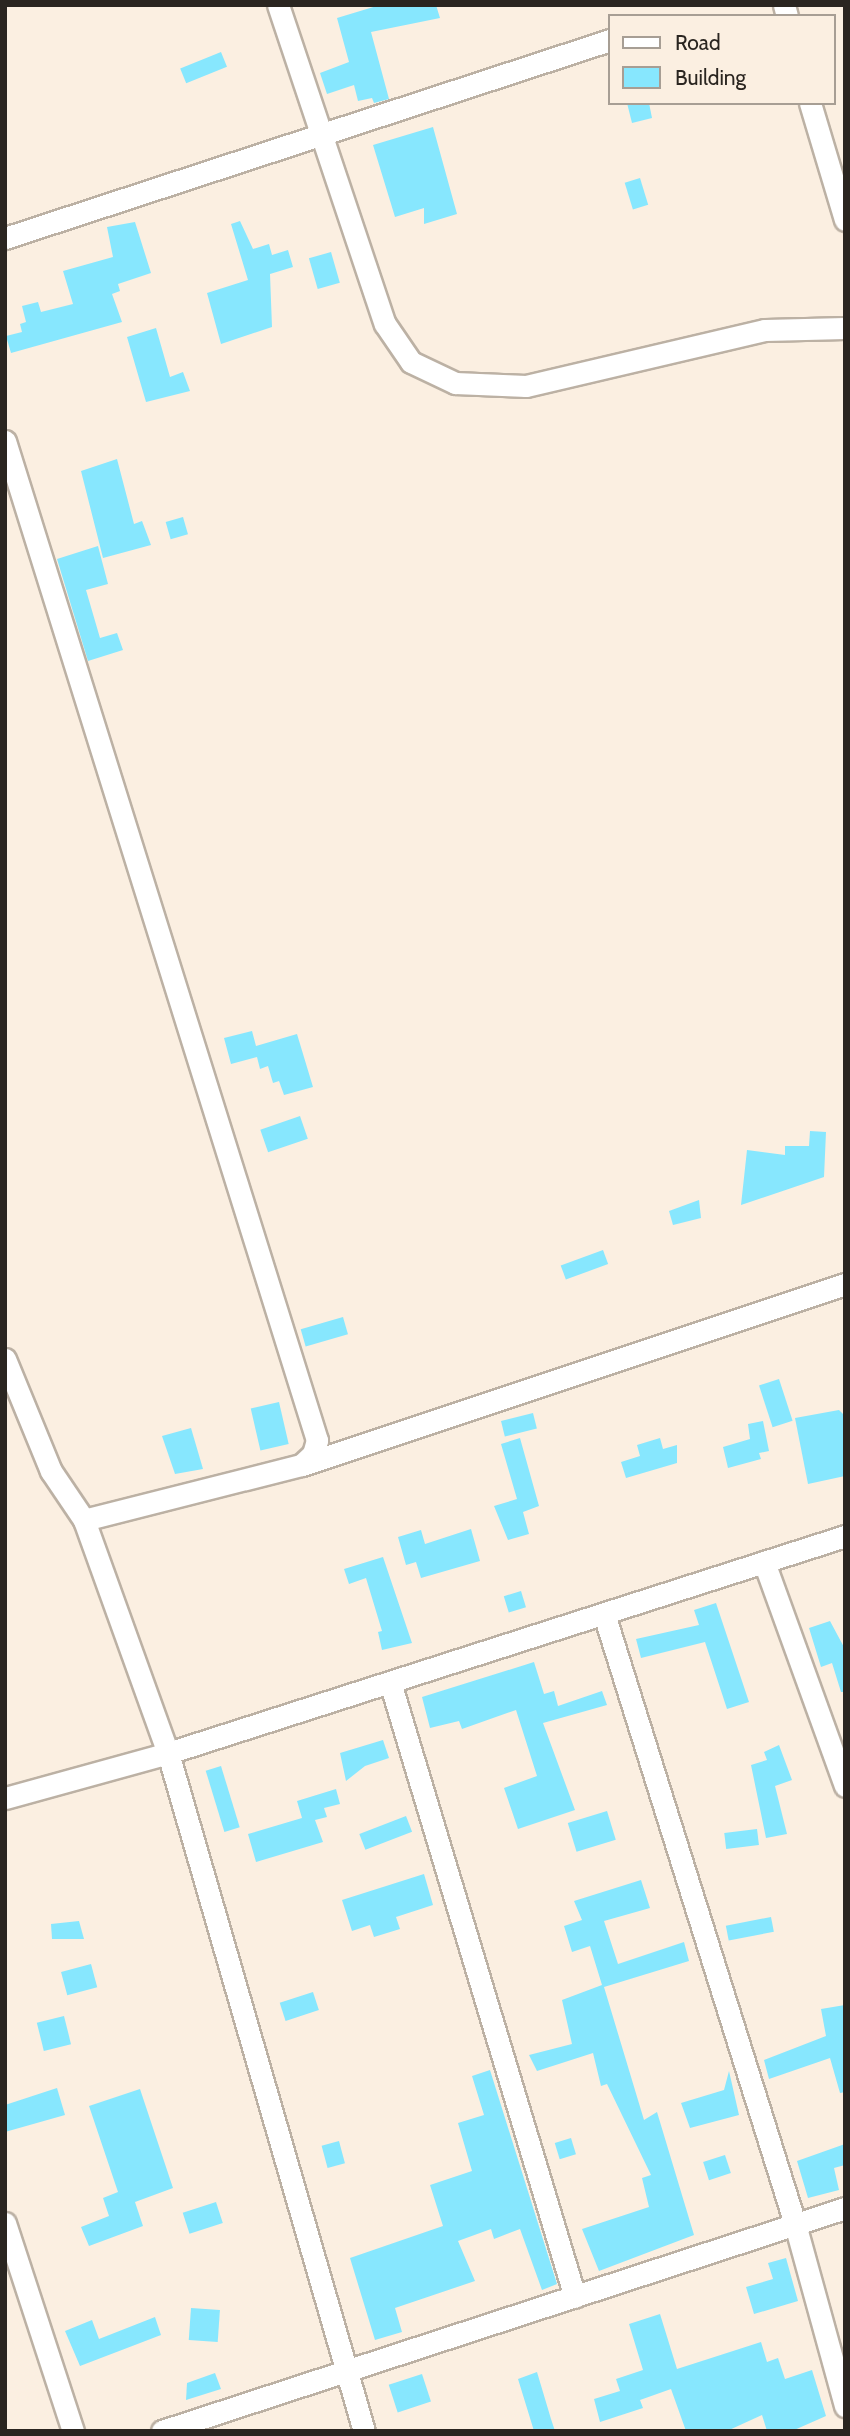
<!DOCTYPE html>
<html>
<head>
<meta charset="utf-8">
<style>
  body { margin:0 }
  #map { position:relative; width:850px; height:2436px; overflow:hidden; background:#fbefe1; font-family:Cabin,sans-serif }
  div>[style] { position:absolute }
  .building>* { inset:0; background:#87e7fe; transform-origin:0 0 }
  .roads { filter:drop-shadow(2px 0 #bcb1a4) drop-shadow(-2px 0 #bcb1a4) drop-shadow(0 2px #bcb1a4) drop-shadow(0 -2px #bcb1a4) }
  .minor>* { height:21px; margin:-10.5px; padding:0 10.5px; transform-origin:10.5px; border-radius:10.5px; background:#fff }
  span { translate:-50% -50%; white-space:nowrap; text-align:center; line-height:1.15; -webkit-text-stroke:5px #fbefe1; paint-order:stroke }
  .frame { position:absolute; inset:0; border:7px solid #2a2520; pointer-events:none }
  .legend { position:absolute; left:608px; top:14px; width:228px; height:91px; box-sizing:border-box; background:#fbefe1; border:2px solid #a79e94; margin:0; padding:9px 12px; list-style:none; font-size:21px; color:#2a2520 }
  .legend li { display:flex; align-items:center; gap:14px; height:35px }
  .legend b { width:35px; border:2px solid #a79e94 }
</style>
</head>
<body>
<div id="map">
  <div class="building">
    <div style="clip-path:polygon(380px 5px,436px 5px,440px 18px,371px 32px,389px 99px,374px 103px,372px 98px,358px 101px,354px 85px,327px 94px,320px 73px,349px 62px,337px 18px)"></div>
    <div style="left:221px;top:52px;width:16px;height:44px;rotate:68deg"></div>
    <div style="clip-path:polygon(627px 103px,649px 103px,652px 118px,632px 123px)"></div>
    <div style="clip-path:polygon(433px 127px,457px 214px,424px 224px,424px 208px,395px 217px,373px 145px)"></div>
    <div style="left:640px;top:178px;width:28px;height:16px;rotate:73deg"></div>
    <div style="clip-path:polygon(240px 221px,253px 249px,269px 244px,272px 255px,288px 250px,293px 267px,270px 274px,272px 327px,221px 344px,207px 293px,248px 280px,231px 224px)"></div>
    <div style="clip-path:polygon(135px 222px,151px 273px,118px 284px,120px 291px,112px 294px,122px 322px,11px 353px,6px 336px,22px 332px,20px 324px,26px 322px,22px 306px,38px 302px,41px 312px,73px 304px,63px 271px,113px 257px,107px 227px)"></div>
    <div style="left:331px;top:252px;width:32px;height:23px;rotate:74deg"></div>
    <div style="clip-path:polygon(156px 328px,170px 377px,183px 372px,190px 391px,146px 402px,127px 337px)"></div>
    <div style="clip-path:polygon(117px 459px,134px 524px,142px 521px,151px 545px,103px 558px,81px 471px)"></div>
    <div style="left:183px;top:517px;width:18px;height:18px;rotate:74deg"></div>
    <div style="clip-path:polygon(98px 546px,108px 584px,86px 590px,100px 638px,117px 633px,123px 650px,88px 661px,57px 559px)"></div>
    <div style="clip-path:polygon(252px 1031px,256px 1046px,297px 1034px,313px 1087px,284px 1095px,279px 1081px,273px 1083px,268px 1066px,260px 1069px,257px 1057px,231px 1064px,224px 1038px)"></div>
    <div style="left:300px;top:1116px;width:24px;height:42px;rotate:71deg"></div>
    <div style="clip-path:polygon(810px 1131px,826px 1132px,824px 1177px,741px 1205px,747px 1150px,785px 1155px,785px 1146px,809px 1146px)"></div>
    <div style="clip-path:polygon(699px 1200px,701px 1218px,673px 1225px,669px 1211px)"></div>
    <div style="left:603px;top:1250px;width:15px;height:45px;rotate:70deg"></div>
    <div style="left:343px;top:1317px;width:18px;height:44px;rotate:74deg"></div>
    <div style="left:779px;top:1379px;width:44px;height:21px;rotate:72deg"></div>
    <div style="left:279px;top:1402px;width:43px;height:29px;rotate:77deg"></div>
    <div style="clip-path:polygon(839px 1410px,845px 1416px,845px 1476px,808px 1484px,795px 1418px)"></div>
    <div style="left:533px;top:1413px;width:16px;height:33px;rotate:76deg"></div>
    <div style="clip-path:polygon(763px 1421px,769px 1451px,759px 1453px,761px 1459px,728px 1468px,723px 1447px,750px 1439px,748px 1424px)"></div>
    <div style="clip-path:polygon(191px 1428px,203px 1469px,175px 1474px,162px 1436px)"></div>
    <div style="clip-path:polygon(520px 1438px,539px 1506px,523px 1512px,529px 1534px,508px 1540px,494px 1506px,517px 1499px,501px 1444px)"></div>
    <div style="clip-path:polygon(660px 1438px,663px 1449px,677px 1445px,677px 1463px,626px 1478px,621px 1462px,640px 1456px,637px 1445px)"></div>
    <div style="clip-path:polygon(471px 1529px,480px 1561px,421px 1578px,416px 1562px,406px 1565px,398px 1537px,421px 1530px,425px 1544px)"></div>
    <div style="clip-path:polygon(383px 1557px,412px 1643px,382px 1650px,378px 1632px,382px 1631px,366px 1578px,349px 1584px,344px 1569px)"></div>
    <div style="left:521px;top:1591px;width:17px;height:18px;rotate:73deg"></div>
    <div style="clip-path:polygon(716px 1603px,749px 1702px,727px 1709px,705px 1642px,641px 1658px,636px 1639px,699px 1625px,694px 1610px)"></div>
    <div style="clip-path:polygon(830px 1621px,845px 1649px,845px 1692px,841px 1692px,832px 1663px,821px 1667px,809px 1628px)"></div>
    <div style="clip-path:polygon(534px 1662px,544px 1694px,554px 1691px,558px 1706px,602px 1691px,607px 1705px,543px 1723px,575px 1810px,518px 1829px,504px 1788px,537px 1776px,516px 1710px,462px 1729px,459px 1721px,430px 1728px,422px 1697px)"></div>
    <div style="clip-path:polygon(383px 1740px,389px 1758px,365px 1766px,346px 1781px,340px 1753px)"></div>
    <div style="clip-path:polygon(779px 1745px,792px 1780px,775px 1786px,787px 1834px,766px 1838px,751px 1765px,767px 1760px,764px 1752px)"></div>
    <div style="left:221px;top:1766px;width:64px;height:16px;rotate:73deg"></div>
    <div style="clip-path:polygon(336px 1789px,340px 1804px,324px 1808px,327px 1817px,315px 1820px,323px 1842px,256px 1862px,248px 1834px,302px 1818px,297px 1801px)"></div>
    <div style="left:607px;top:1811px;width:30px;height:41px;rotate:73deg"></div>
    <div style="left:406px;top:1816px;width:17px;height:50px;rotate:69deg"></div>
    <div style="left:757px;top:1829px;width:16px;height:33px;rotate:83deg"></div>
    <div style="clip-path:polygon(424px 1874px,433px 1905px,396px 1917px,400px 1929px,374px 1937px,370px 1925px,352px 1931px,342px 1900px)"></div>
    <div style="clip-path:polygon(641px 1880px,650px 1908px,604px 1921px,618px 1964px,684px 1942px,689px 1961px,604px 1987px,644px 2120px,657px 2112px,694px 2235px,599px 2271px,582px 2229px,649px 2207px,642px 2178px,651px 2175px,607px 2084px,601px 2086px,593px 2053px,537px 2071px,529px 2055px,572px 2044px,562px 2000px,602px 1985px,590px 1946px,572px 1952px,564px 1926px,582px 1920px,574px 1901px)"></div>
    <div style="left:771px;top:1917px;width:15px;height:46px;rotate:79deg"></div>
    <div style="clip-path:polygon(79px 1921px,84px 1939px,52px 1939px,51px 1924px)"></div>
    <div style="left:91px;top:1964px;width:24px;height:31px;rotate:75deg"></div>
    <div style="left:313px;top:1992px;width:19px;height:35px;rotate:72deg"></div>
    <div style="clip-path:polygon(845px 2005px,845px 2092px,840px 2093px,830px 2058px,769px 2079px,764px 2060px,826px 2036px,821px 2009px)"></div>
    <div style="left:64px;top:2016px;width:29px;height:28px;rotate:76deg"></div>
    <div style="clip-path:polygon(490px 2070px,557px 2284px,542px 2290px,520px 2229px,494px 2239px,491px 2229px,458px 2241px,475px 2281px,395px 2308px,402px 2332px,375px 2340px,350px 2258px,443px 2226px,430px 2185px,472px 2171px,458px 2123px,484px 2115px,472px 2076px)"></div>
    <div style="clip-path:polygon(729px 2071px,739px 2115px,690px 2128px,681px 2103px,724px 2090px)"></div>
    <div style="clip-path:polygon(57px 2088px,65px 2115px,5px 2132px,5px 2105px)"></div>
    <div style="clip-path:polygon(140px 2089px,173px 2188px,135px 2202px,143px 2226px,89px 2246px,81px 2227px,109px 2216px,103px 2198px,118px 2192px,89px 2106px)"></div>
    <div style="left:571px;top:2138px;width:17px;height:17px;rotate:73deg"></div>
    <div style="left:339px;top:2141px;width:23px;height:18px;rotate:75deg"></div>
    <div style="clip-path:polygon(845px 2144px,845px 2165px,834px 2168px,839px 2190px,808px 2198px,797px 2161px)"></div>
    <div style="left:725px;top:2155px;width:19px;height:23px;rotate:72deg"></div>
    <div style="left:216px;top:2202px;width:22px;height:35px;rotate:72deg"></div>
    <div style="clip-path:polygon(786px 2258px,798px 2301px,754px 2314px,746px 2287px,773px 2279px,768px 2263px)"></div>
    <div style="left:191px;top:2308px;width:29px;height:32px;rotate:4deg"></div>
    <div style="clip-path:polygon(660px 2314px,677px 2369px,761px 2342px,767px 2362px,778px 2358px,785px 2379px,812px 2370px,826px 2416px,792px 2431px,767px 2431px,762px 2415px,727px 2431px,686px 2431px,671px 2389px,640px 2400px,643px 2408px,600px 2422px,594px 2399px,620px 2391px,616px 2379px,643px 2370px,629px 2324px)"></div>
    <div style="clip-path:polygon(155px 2317px,161px 2335px,80px 2366px,65px 2331px,92px 2320px,99px 2339px)"></div>
    <div style="clip-path:polygon(537px 2372px,551px 2419px,555px 2431px,534px 2431px,518px 2379px)"></div>
    <div style="clip-path:polygon(215px 2373px,221px 2389px,186px 2400px,187px 2383px)"></div>
    <div style="left:422px;top:2374px;width:29px;height:35px;rotate:72deg"></div>
  </div>
  <div class="roads">
    <div class="minor">
      <div style="left:278px;top:5px;width:336px;rotate:71.5deg"></div>
      <div style="left:385px;top:324px;width:46px;rotate:55.6deg"></div>
      <div style="left:411px;top:362px;width:49px;rotate:25.5deg"></div>
      <div style="left:455px;top:383px;width:71px;rotate:2.4deg"></div>
      <div style="left:526px;top:386px;width:245px;rotate:-13.2deg"></div>
      <div style="left:765px;top:330px;width:80px;rotate:-1.4deg"></div>
      <div style="left:784px;top:5px;width:11px;rotate:75deg"></div>
      <div style="left:810px;top:103px;width:122px;rotate:73.3deg"></div>
      <div style="left:5px;top:238px;width:637px;rotate:-18.12deg"></div>
      <div style="left:5px;top:441px;width:1047px;rotate:72.66deg"></div>
      <div style="left:317px;top:1440px;width:15px;rotate:106deg"></div>
      <div style="left:313px;top:1454px;width:16px;rotate:137deg"></div>
      <div style="left:301px;top:1465px;width:224px;rotate:165.8deg"></div>
      <div style="left:84px;top:1520px;width:248px;rotate:70.2deg"></div>
      <div style="left:168px;top:1753px;width:706px;rotate:73.88deg"></div>
      <div style="left:5px;top:1359px;width:121px;rotate:67.7deg"></div>
      <div style="left:51px;top:1471px;width:59px;rotate:56deg"></div>
      <div style="left:302px;top:1465px;width:572px;rotate:-18.43deg"></div>
      <div style="left:764px;top:1562px;width:238px;rotate:70.1deg"></div>
      <div style="left:604px;top:1614px;width:639px;rotate:72.61deg"></div>
      <div style="left:795px;top:2224px;width:189px;rotate:74.6deg"></div>
      <div style="left:390px;top:1682px;width:642px;rotate:73.26deg"></div>
      <div style="left:5px;top:1798px;width:169px;rotate:-15.4deg"></div>
      <div style="left:168px;top:1753px;width:711px;rotate:-17.77deg"></div>
      <div style="left:5px;top:2223px;width:219px;rotate:71.9deg"></div>
      <div style="left:162px;top:2431px;width:718px;rotate:-18.08deg"></div>
    </div>
  </div>
  <div class="frame"></div>
  <ul class="legend">
  <li><b style="height:9px;background:#fff"></b>Road</li>
  <li><b style="height:19px;background:#87e7fe"></b>Building</li>
  </ul>
</div>
</body>
</html>
